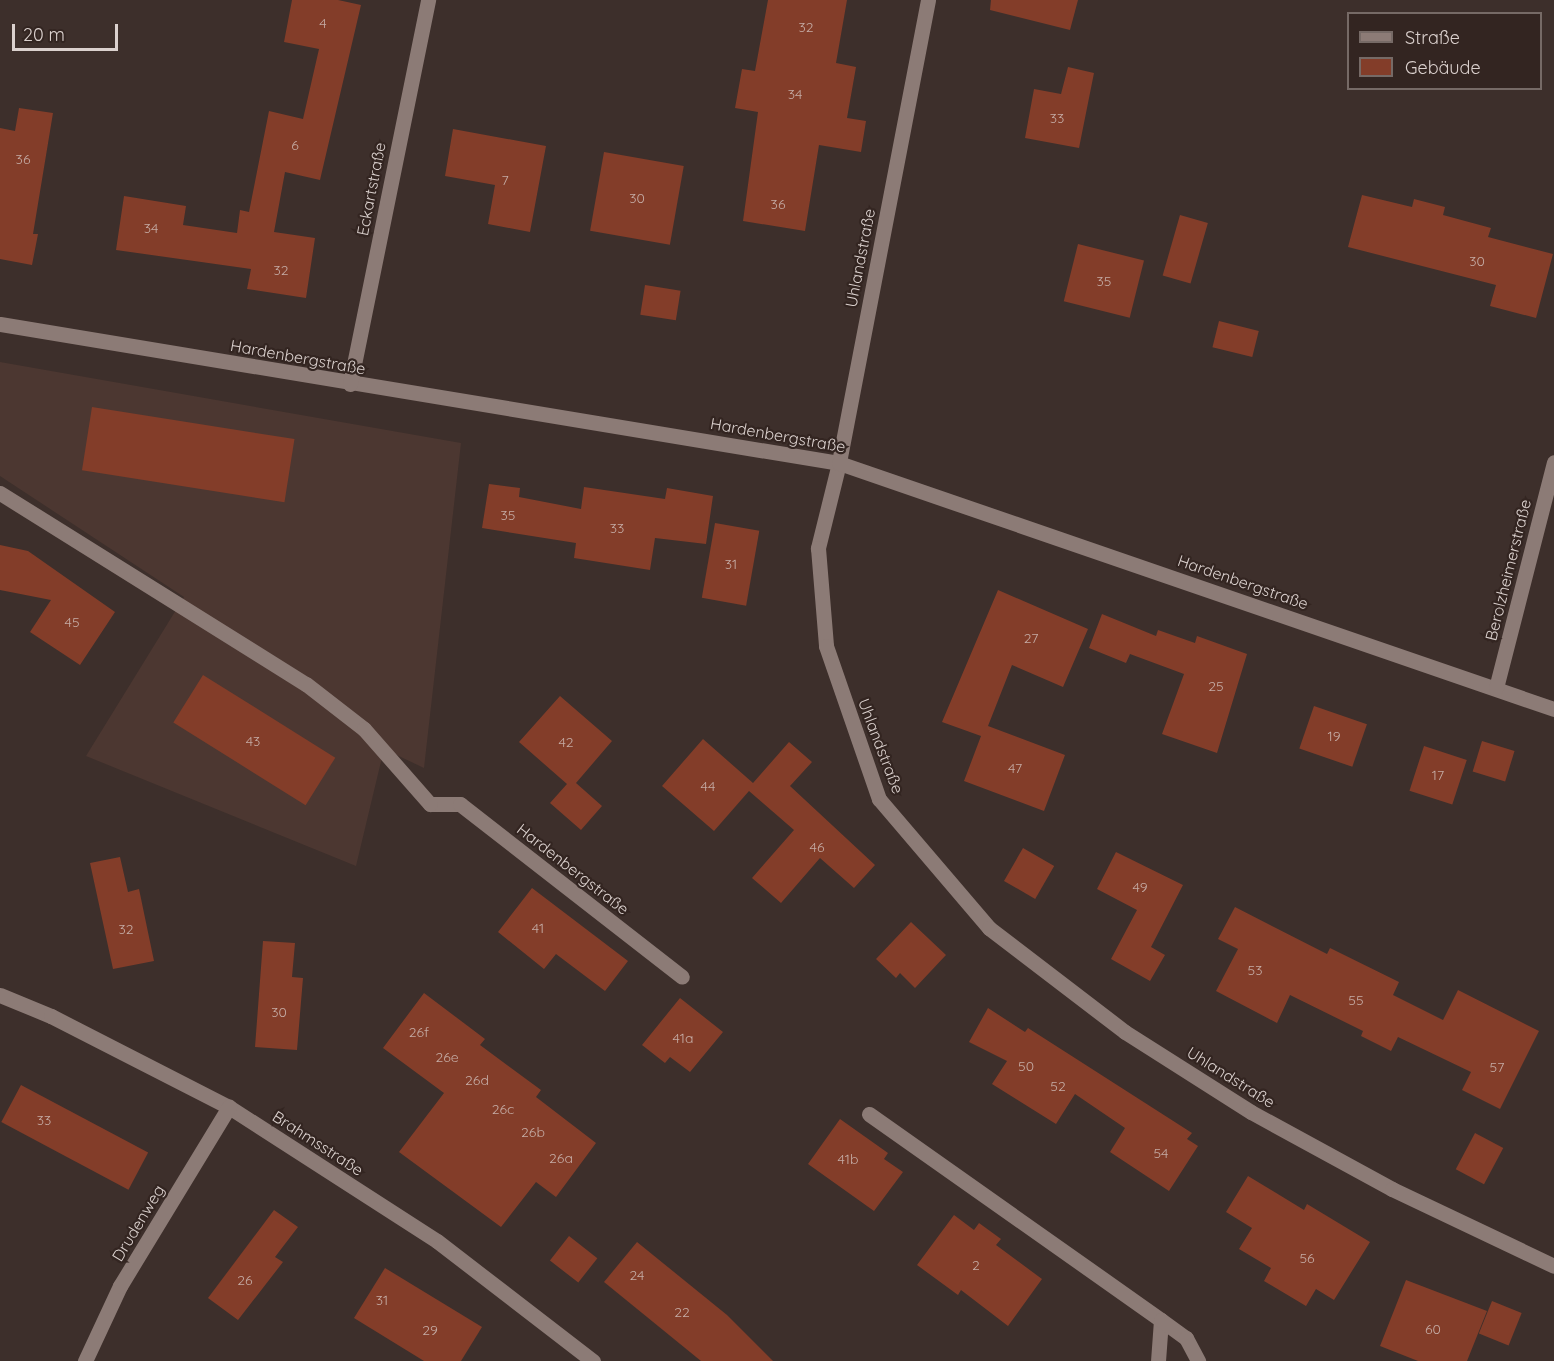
<!DOCTYPE html>
<html>
<head>
<meta charset="utf-8">
<style>
  body { margin:0 }
  #map { position:relative; width:1554px; height:1361px; overflow:hidden; background:#3d2f2b; font-family:Quicksand,sans-serif }
  div>[style] { position:absolute }
  .built>* { inset:0; background:#4c3731 }
  .building>* { inset:0; background:#833d29; transform-origin:0 0 }
  .service>* { height:15px; margin:-7.5px; padding:0 7.5px; transform-origin:7.5px; border-radius:7.5px; background:#8c7b76 }
  .minor>* { height:15px; margin:-7.5px; padding:0 7.5px; transform-origin:7.5px; border-radius:7.5px; background:#8c7b76 }
  span { translate:-50% -50%; white-space:nowrap; text-align:center; line-height:1.15; -webkit-text-stroke:4.5px #332521; paint-order:stroke }
  .number-label { font-size:14px; color:#c5aca5 }
  .number-label span { -webkit-text-stroke-width:0 }
  .street-label { font-size:16px; color:#dbd1ce }
  .legend { position:absolute; left:1347px; top:12px; width:195px; height:78px; box-sizing:border-box; background:#332521; border:2px solid #766a66; margin:0; padding:8px 10px; list-style:none; font-size:18px; color:#dbd1ce }
  .legend li { display:flex; align-items:center; gap:12px; height:30px }
  .legend b { width:30px; border:2px solid #766a66 }
  .scale { position:absolute; left:12px; top:24px; width:106px; height:27px; box-sizing:border-box; border:3px solid #dbd1ce; border-top:0; padding-left:8px; font-size:18px; line-height:21px; white-space:nowrap; color:#dbd1ce; -webkit-text-stroke:4px #332521; paint-order:stroke }
</style>
</head>
<body>
<div id="map">
  <div class="built">
    <div style="clip-path:polygon(0 362px,461px 443px,424px 768px,384px 749px,356px 866px,86px 756px,184px 597px,0 476px)"></div>
  </div>
  <div class="building">
    <div style="clip-path:polygon(292px 0,338px 0,361px 5px,320px 180px,285px 172px,274px 232px,315px 238px,306px 298px,247px 289px,251px 269px,116px 250px,124px 196px,186px 206px,183px 225px,237px 233px,240px 210px,249px 212px,269px 111px,303px 119px,319px 49px,284px 42px)"></div>
    <div style="clip-path:polygon(768px 0,847px 0,836px 63px,856px 67px,847px 118px,866px 121px,861px 152px,819px 145px,805px 231px,743px 221px,758px 112px,735px 108px,742px 69px,755px 71px)"></div>
    <div style="clip-path:polygon(991px 0,1078px 0,1070px 30px,990px 10px)"></div>
    <div style="clip-path:polygon(1068px 67px,1094px 73px,1079px 148px,1025px 138px,1034px 89px,1061px 94px)"></div>
    <div style="clip-path:polygon(19px 108px,53px 113px,33px 234px,38px 234px,32px 265px,0 259px,0 128px,15px 131px)"></div>
    <div style="clip-path:polygon(453px 129px,546px 146px,530px 232px,488px 224px,495px 185px,445px 176px)"></div>
    <div style="left:604px;top:152px;width:81px;height:80px;rotate:10deg"></div>
    <div style="clip-path:polygon(1362px 195px,1412px 207px,1414px 199px,1445px 207px,1443px 215px,1491px 228px,1488px 237px,1553px 254px,1536px 318px,1490px 306px,1496px 285px,1348px 247px)"></div>
    <div style="left:1180px;top:215px;width:29px;height:63px;rotate:16deg"></div>
    <div style="left:1078px;top:244px;width:68px;height:59px;rotate:14deg"></div>
    <div style="left:645px;top:285px;width:36px;height:30px;rotate:9deg"></div>
    <div style="left:1219px;top:321px;width:41px;height:27px;rotate:14deg"></div>
    <div style="left:92px;top:407px;width:205px;height:64px;rotate:9deg"></div>
    <div style="clip-path:polygon(489px 484px,520px 488px,519px 497px,581px 509px,584px 487px,665px 499px,667px 488px,713px 496px,706px 544px,655px 538px,650px 570px,574px 558px,576px 543px,482px 528px)"></div>
    <div style="left:715px;top:523px;width:45px;height:76px;rotate:10deg"></div>
    <div style="clip-path:polygon(0 545px,28px 551px,115px 612px,80px 665px,30px 632px,51px 600px,0 590px)"></div>
    <div style="clip-path:polygon(998px 590px,1088px 629px,1063px 687px,1012px 665px,988px 726px,1065px 755px,1044px 811px,964px 781px,981px 736px,942px 722px)"></div>
    <div style="clip-path:polygon(1102px 614px,1156px 636px,1158px 630px,1195px 643px,1197px 636px,1247px 654px,1217px 753px,1162px 734px,1184px 674px,1130px 654px,1126px 663px,1089px 648px)"></div>
    <div style="left:203px;top:675px;width:156px;height:56px;rotate:32deg"></div>
    <div style="clip-path:polygon(560px 696px,612px 741px,576px 783px,602px 806px,581px 830px,550px 803px,567px 784px,519px 742px)"></div>
    <div style="left:1314px;top:706px;width:56px;height:45px;rotate:19deg"></div>
    <div style="clip-path:polygon(703px 739px,753px 783px,789px 742px,812px 762px,790px 786px,875px 865px,854px 888px,820px 858px,781px 903px,752px 878px,794px 830px,749px 791px,714px 831px,662px 786px)"></div>
    <div style="left:1482px;top:741px;width:34px;height:32px;rotate:17deg"></div>
    <div style="left:1424px;top:746px;width:45px;height:47px;rotate:18deg"></div>
    <div style="left:1023px;top:848px;width:36px;height:38px;rotate:30deg"></div>
    <div style="clip-path:polygon(1116px 852px,1183px 885px,1151px 947px,1165px 955px,1150px 981px,1111px 959px,1137px 910px,1097px 889px)"></div>
    <div style="clip-path:polygon(120px 857px,128px 892px,139px 889px,154px 961px,113px 969px,90px 863px)"></div>
    <div style="clip-path:polygon(532px 888px,628px 961px,605px 991px,556px 954px,544px 969px,498px 932px)"></div>
    <div style="clip-path:polygon(1235px 907px,1327px 954px,1330px 948px,1399px 982px,1393px 995px,1443px 1020px,1458px 990px,1539px 1031px,1500px 1109px,1462px 1090px,1471px 1072px,1398px 1037px,1391px 1051px,1361px 1036px,1363px 1031px,1290px 995px,1277px 1023px,1216px 991px,1238px 949px,1218px 939px)"></div>
    <div style="clip-path:polygon(911px 922px,946px 955px,915px 988px,900px 973px,896px 978px,876px 959px)"></div>
    <div style="clip-path:polygon(263px 941px,295px 943px,292px 977px,303px 978px,297px 1050px,255px 1047px)"></div>
    <div style="clip-path:polygon(424px 993px,485px 1039px,480px 1045px,541px 1090px,536px 1097px,596px 1143px,556px 1197px,536px 1182px,501px 1227px,399px 1152px,444px 1093px,383px 1048px)"></div>
    <div style="clip-path:polygon(680px 998px,723px 1032px,690px 1072px,670px 1057px,665px 1063px,642px 1045px)"></div>
    <div style="clip-path:polygon(988px 1008px,1025px 1032px,1028px 1028px,1192px 1133px,1187px 1139px,1198px 1146px,1169px 1191px,1110px 1152px,1125px 1128px,1075px 1094px,1056px 1124px,992px 1084px,1007px 1061px,969px 1042px)"></div>
    <div style="left:21px;top:1085px;width:144px;height:42px;rotate:28deg"></div>
    <div style="clip-path:polygon(840px 1119px,888px 1153px,884px 1159px,903px 1172px,874px 1211px,808px 1164px)"></div>
    <div style="left:1475px;top:1133px;width:32px;height:41px;rotate:28deg"></div>
    <div style="clip-path:polygon(1248px 1176px,1304px 1210px,1307px 1204px,1370px 1242px,1334px 1300px,1316px 1289px,1306px 1306px,1264px 1281px,1271px 1268px,1239px 1249px,1252px 1228px,1226px 1212px)"></div>
    <div style="clip-path:polygon(274px 1210px,298px 1227px,275px 1257px,283px 1262px,238px 1320px,208px 1298px)"></div>
    <div style="clip-path:polygon(954px 1215px,974px 1230px,979px 1223px,1001px 1239px,996px 1245px,1042px 1279px,1008px 1326px,961px 1290px,958px 1295px,917px 1265px)"></div>
    <div style="left:569px;top:1236px;width:36px;height:31px;rotate:38deg"></div>
    <div style="clip-path:polygon(637px 1242px,727px 1315px,773px 1361px,701px 1361px,604px 1282px)"></div>
    <div style="clip-path:polygon(385px 1268px,482px 1327px,461px 1361px,424px 1361px,354px 1318px)"></div>
    <div style="clip-path:polygon(1406px 1280px,1487px 1311px,1467px 1361px,1418px 1361px,1380px 1346px)"></div>
    <div style="left:1492px;top:1301px;width:32px;height:35px;rotate:22deg"></div>
  </div>
  <div class="service">
    <div style="left:430px;top:804px;width:30px"></div>
    <div style="left:460px;top:804px;width:281px;rotate:37.9deg"></div>
    <div style="left:869px;top:1114px;width:357px;rotate:35.2deg"></div>
  </div>
  <div class="minor">
    <div style="left:928px;top:0;width:471px;rotate:100.9deg"></div>
    <div style="left:839px;top:463px;width:88px;rotate:103.9deg"></div>
    <div style="left:818px;top:548px;width:98px;rotate:85.3deg"></div>
    <div style="left:826px;top:646px;width:162px;rotate:70.9deg"></div>
    <div style="left:879px;top:799px;width:170px;rotate:49.5deg"></div>
    <div style="left:989px;top:928px;width:171px;rotate:37.4deg"></div>
    <div style="left:1125px;top:1032px;width:149px;rotate:32.4deg"></div>
    <div style="left:1251px;top:1112px;width:161px;rotate:28.6deg"></div>
    <div style="left:1392px;top:1189px;width:179px;rotate:25.4deg"></div>
    <div style="left:0;top:324px;width:850px;rotate:9.41deg"></div>
    <div style="left:839px;top:463px;width:756px;rotate:18.99deg"></div>
    <div style="left:350px;top:384px;width:392px;rotate:-78.5deg"></div>
    <div style="left:0;top:493px;width:361px;rotate:32deg"></div>
    <div style="left:306px;top:684px;width:73px;rotate:37.8deg"></div>
    <div style="left:364px;top:729px;width:100px;rotate:48.7deg"></div>
    <div style="left:1496px;top:688px;width:233px;rotate:-75.6deg"></div>
    <div style="left:0;top:995px;width:55px;rotate:22.4deg"></div>
    <div style="left:51px;top:1016px;width:200px;rotate:27.1deg"></div>
    <div style="left:229px;top:1107px;width:247px;rotate:32.8deg"></div>
    <div style="left:437px;top:1241px;width:197px;rotate:37.6deg"></div>
    <div style="left:85px;top:1361px;width:83px;rotate:-65deg"></div>
    <div style="left:120px;top:1286px;width:210px;rotate:-58.7deg"></div>
    <div style="left:1158px;top:1361px;width:41px;rotate:-85.8deg"></div>
    <div style="left:1161px;top:1320px;width:31px;rotate:36deg"></div>
    <div style="left:1186px;top:1338px;width:26px;rotate:62deg"></div>
  </div>
  <div class="number-label">
    <span style="left:323px;top:23px">4</span>
    <span style="left:806px;top:27px">32</span>
    <span style="left:795px;top:94px">34</span>
    <span style="left:1057px;top:118px">33</span>
    <span style="left:295px;top:145px">6</span>
    <span style="left:23px;top:159px">36</span>
    <span style="left:505px;top:180px">7</span>
    <span style="left:637px;top:198px">30</span>
    <span style="left:778px;top:204px">36</span>
    <span style="left:151px;top:228px">34</span>
    <span style="left:1477px;top:261px">30</span>
    <span style="left:281px;top:270px">32</span>
    <span style="left:1104px;top:281px">35</span>
    <span style="left:508px;top:515px">35</span>
    <span style="left:617px;top:528px">33</span>
    <span style="left:731px;top:564px">31</span>
    <span style="left:72px;top:622px">45</span>
    <span style="left:1031px;top:638px">27</span>
    <span style="left:1216px;top:686px">25</span>
    <span style="left:1334px;top:736px">19</span>
    <span style="left:253px;top:741px">43</span>
    <span style="left:566px;top:742px">42</span>
    <span style="left:1015px;top:768px">47</span>
    <span style="left:1438px;top:775px">17</span>
    <span style="left:708px;top:786px">44</span>
    <span style="left:817px;top:847px">46</span>
    <span style="left:1140px;top:887px">49</span>
    <span style="left:538px;top:928px">41</span>
    <span style="left:126px;top:929px">32</span>
    <span style="left:1255px;top:970px">53</span>
    <span style="left:1356px;top:1000px">55</span>
    <span style="left:279px;top:1012px">30</span>
    <span style="left:419px;top:1032px">26f</span>
    <span style="left:683px;top:1038px">41a</span>
    <span style="left:447px;top:1057px">26e</span>
    <span style="left:1026px;top:1066px">50</span>
    <span style="left:1497px;top:1067px">57</span>
    <span style="left:477px;top:1080px">26d</span>
    <span style="left:1058px;top:1086px">52</span>
    <span style="left:503px;top:1109px">26c</span>
    <span style="left:44px;top:1120px">33</span>
    <span style="left:533px;top:1132px">26b</span>
    <span style="left:1161px;top:1153px">54</span>
    <span style="left:561px;top:1158px">26a</span>
    <span style="left:848px;top:1159px">41b</span>
    <span style="left:1307px;top:1258px">56</span>
    <span style="left:976px;top:1265px">2</span>
    <span style="left:637px;top:1275px">24</span>
    <span style="left:245px;top:1280px">26</span>
    <span style="left:382px;top:1300px">31</span>
    <span style="left:682px;top:1312px">22</span>
    <span style="left:1433px;top:1329px">60</span>
    <span style="left:430px;top:1330px">29</span>
  </div>
  <div class="street-label">
    <span style="left:371px;top:189px;rotate:-79deg">Eckartstraße</span>
    <span style="left:860px;top:258px;rotate:-79deg">Uhlandstraße</span>
    <span style="left:298px;top:357px;rotate:10deg">Hardenbergstraße</span>
    <span style="left:778px;top:435px;rotate:10deg">Hardenbergstraße</span>
    <span style="left:1508px;top:570px;rotate:-76deg">Berolzheimerstraße</span>
    <span style="left:1243px;top:582px;rotate:19deg">Hardenbergstraße</span>
    <span style="left:881px;top:746px;rotate:69deg">Uhlandstraße</span>
    <span style="left:573px;top:869px;rotate:38deg">Hardenbergstraße</span>
    <span style="left:1231px;top:1077px;rotate:32deg">Uhlandstraße</span>
    <span style="left:318px;top:1143px;rotate:33deg">Brahmsstraße</span>
    <span style="left:138px;top:1223px;rotate:-59deg">Drudenweg</span>
  </div>
  <ul class="legend">
  <li><b style="height:8px;background:#8c7b76"></b>Straße</li>
  <li><b style="height:16px;background:#833d29"></b>Gebäude</li>
  </ul>
  <div class="scale">20 m</div>
</div>
</body>
</html>
